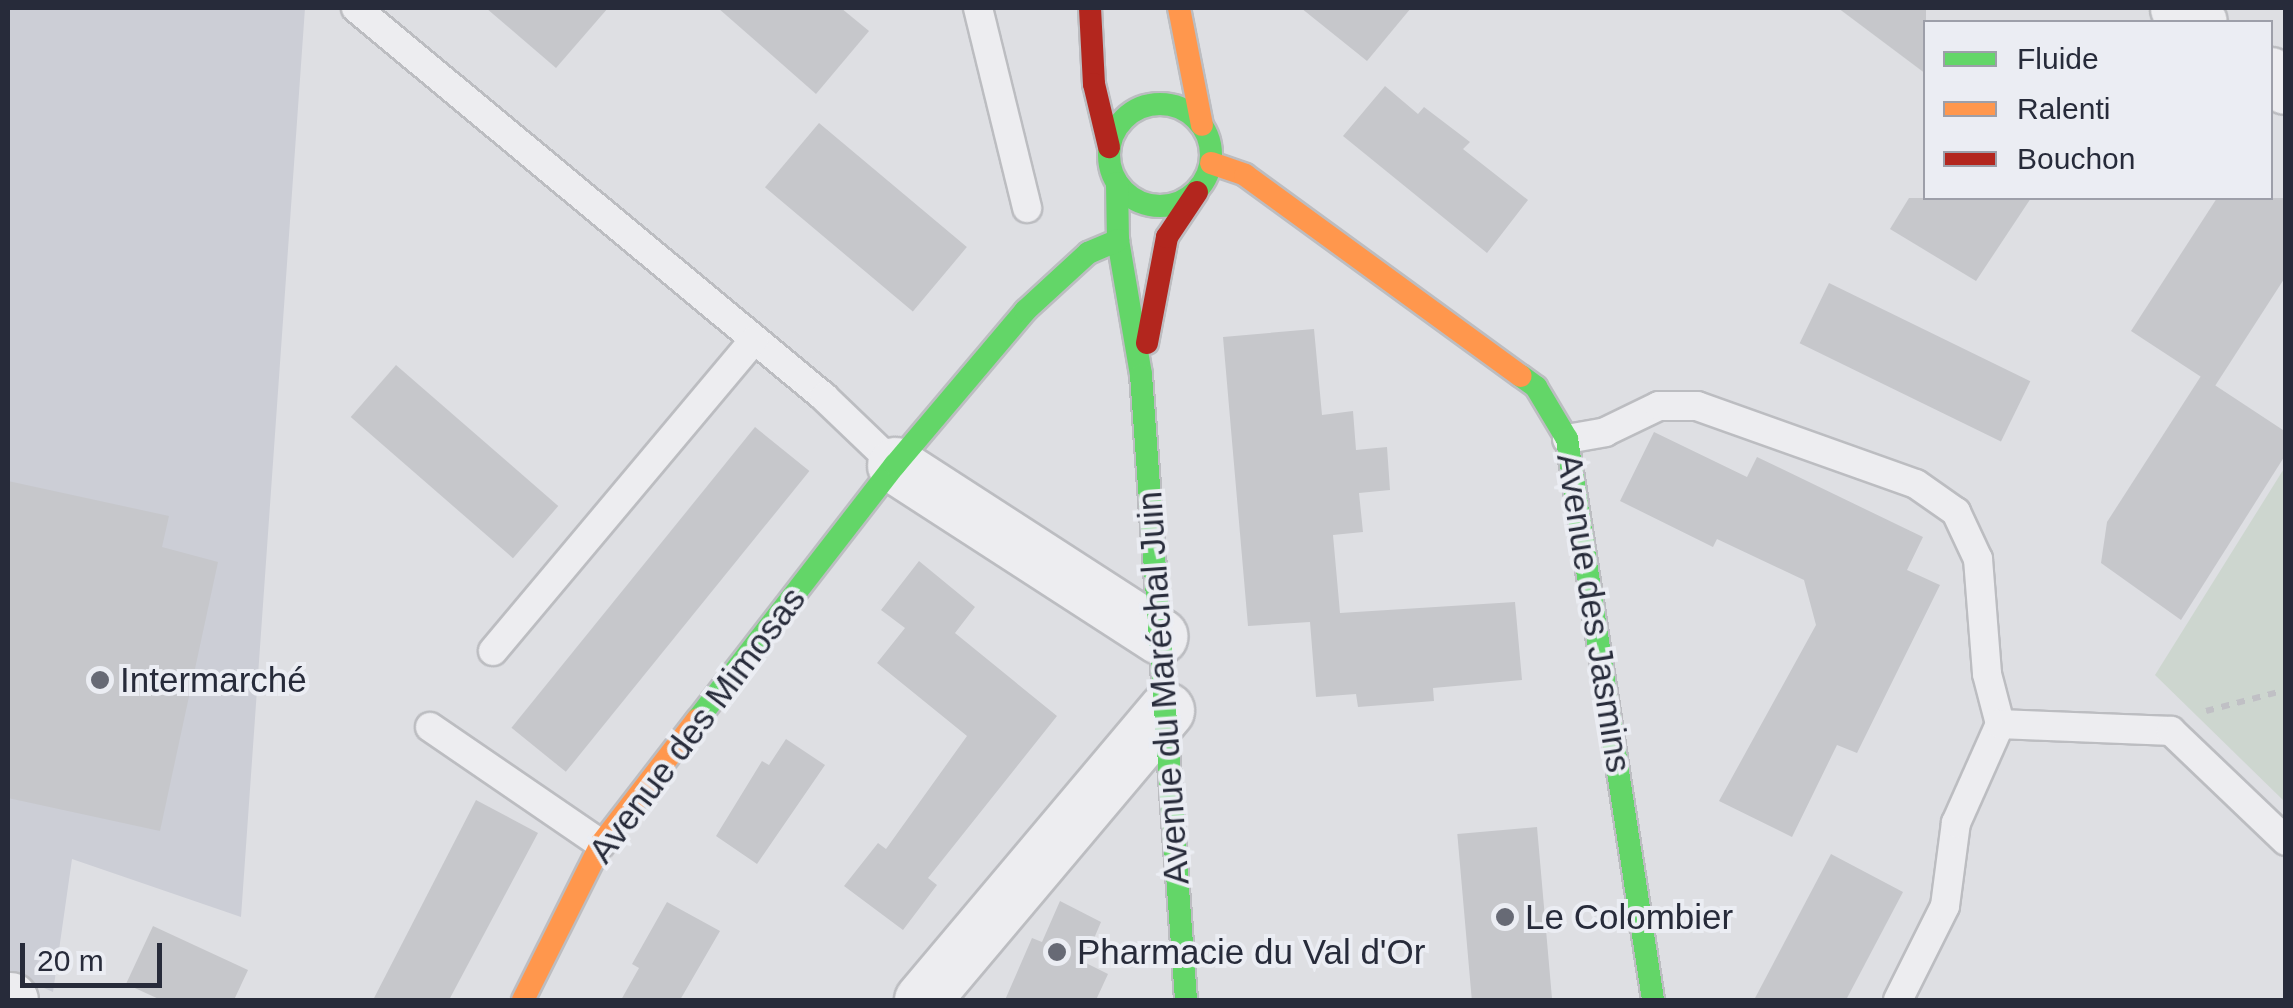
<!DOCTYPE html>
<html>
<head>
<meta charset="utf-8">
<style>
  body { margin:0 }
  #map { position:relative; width:2293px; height:1008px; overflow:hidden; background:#dedfe3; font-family:Helvetica,sans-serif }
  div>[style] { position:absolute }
  .built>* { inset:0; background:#ccced6 }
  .green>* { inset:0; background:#cdd6cf }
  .building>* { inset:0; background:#c6c7cb; transform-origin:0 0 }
  .path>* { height:6px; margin-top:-3px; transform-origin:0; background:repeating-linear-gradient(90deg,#c0c0c5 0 8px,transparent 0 16px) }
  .roads { filter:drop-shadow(2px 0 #bcbdc1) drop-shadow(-2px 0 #bcbdc1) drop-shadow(0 2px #bcbdc1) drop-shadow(0 -2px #bcbdc1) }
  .lane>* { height:28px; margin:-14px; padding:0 14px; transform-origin:14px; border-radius:14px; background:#ededf0 }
  .street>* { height:55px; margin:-27.5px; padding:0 27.5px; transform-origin:27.5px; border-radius:27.5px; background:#ededf0 }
  .fast>* { height:22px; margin:-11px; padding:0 11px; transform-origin:11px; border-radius:11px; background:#63d668 }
  .fast>.ring { margin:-11px; padding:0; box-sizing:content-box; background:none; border:22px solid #63d668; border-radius:50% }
  .slow>* { height:22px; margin:-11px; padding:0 11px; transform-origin:11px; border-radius:11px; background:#ff974d }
  .jam>* { height:22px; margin:-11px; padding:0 11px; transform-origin:11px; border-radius:11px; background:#b3261e }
  .dots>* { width:28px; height:28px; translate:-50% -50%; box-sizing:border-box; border:5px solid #ebedf3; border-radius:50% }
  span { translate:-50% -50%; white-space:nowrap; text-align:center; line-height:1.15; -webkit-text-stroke:8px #ebedf3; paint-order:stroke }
  .street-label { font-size:35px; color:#272b3a }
  .poi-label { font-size:35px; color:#272b3a }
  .left { translate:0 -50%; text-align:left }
  .frame { position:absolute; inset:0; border:10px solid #272b3a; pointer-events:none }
  .legend { position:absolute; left:1923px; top:20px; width:350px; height:180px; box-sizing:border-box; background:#ebedf3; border:2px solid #9d9fa9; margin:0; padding:12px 18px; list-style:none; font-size:30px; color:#272b3a }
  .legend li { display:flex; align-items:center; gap:20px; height:50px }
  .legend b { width:50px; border:2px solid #9d9fa9 }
  .scale { position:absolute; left:20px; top:943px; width:142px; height:45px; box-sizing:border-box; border:5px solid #272b3a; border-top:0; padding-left:12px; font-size:30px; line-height:35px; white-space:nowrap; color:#272b3a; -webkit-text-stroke:8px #ebedf3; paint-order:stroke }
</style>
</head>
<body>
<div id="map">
  <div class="built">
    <div style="clip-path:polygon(8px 8px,305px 8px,241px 917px,72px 859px,53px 992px,8px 972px)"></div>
  </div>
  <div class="green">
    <div style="clip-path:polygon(2285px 467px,2286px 802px,2285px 802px,2155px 675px)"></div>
  </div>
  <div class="building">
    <div style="clip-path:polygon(486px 8px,608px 8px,556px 68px)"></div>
    <div style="clip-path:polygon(718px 8px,841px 8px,869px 31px,816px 94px)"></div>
    <div style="clip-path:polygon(1301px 8px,1411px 8px,1367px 61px)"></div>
    <div style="clip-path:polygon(1838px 8px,1926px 8px,1926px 74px)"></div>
    <div style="clip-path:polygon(1385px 86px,1418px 114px,1424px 107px,1470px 142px,1463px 149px,1528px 200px,1487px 253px,1343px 136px)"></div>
    <div style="left:819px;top:123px;width:193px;height:84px;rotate:40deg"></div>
    <div style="clip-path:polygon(1909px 198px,2031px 198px,1976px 281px,1890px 229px)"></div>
    <div style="clip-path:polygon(2217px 198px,2286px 198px,2286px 276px,2215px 386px,2131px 331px)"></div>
    <div style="left:1829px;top:283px;width:224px;height:67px;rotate:26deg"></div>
    <div style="clip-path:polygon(1314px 329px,1322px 415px,1353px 411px,1356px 450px,1387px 447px,1390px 490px,1359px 493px,1363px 532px,1333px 535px,1340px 613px,1515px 602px,1522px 680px,1433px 688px,1434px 701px,1358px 707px,1356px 694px,1316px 697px,1310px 622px,1248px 626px,1223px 337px)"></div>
    <div style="left:396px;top:365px;width:215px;height:69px;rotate:41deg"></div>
    <div style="clip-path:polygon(2201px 376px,2286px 432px,2286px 454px,2181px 620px,2101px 563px,2107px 522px)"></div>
    <div style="left:755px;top:427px;width:70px;height:387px;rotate:39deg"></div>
    <div style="clip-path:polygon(1654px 432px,1747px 477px,1757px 457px,1923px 537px,1907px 570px,1940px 585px,1857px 753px,1837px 745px,1792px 837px,1719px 801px,1816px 625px,1804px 580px,1717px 539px,1713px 547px,1620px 501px)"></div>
    <div style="clip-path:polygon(8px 481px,169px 516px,162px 547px,218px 562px,160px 831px,8px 798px)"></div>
    <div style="clip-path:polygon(919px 561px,975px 607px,955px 633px,1057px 716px,928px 878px,937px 885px,903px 930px,844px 886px,878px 843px,886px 849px,967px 736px,877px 663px,905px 628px,881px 610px)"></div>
    <div style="clip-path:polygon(786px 739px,825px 765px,757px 864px,716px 836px,762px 761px,769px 765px)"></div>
    <div style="clip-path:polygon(476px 800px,538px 833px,449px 1000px,373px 1000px)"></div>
    <div style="left:1537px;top:827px;width:174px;height:80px;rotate:85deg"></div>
    <div style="clip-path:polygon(1831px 854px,1903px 892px,1846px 1000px,1754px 1000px)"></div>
    <div style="clip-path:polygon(1060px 901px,1101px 922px,1084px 962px,1108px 974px,1096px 1000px,1005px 1000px,1032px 938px,1042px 942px)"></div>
    <div style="clip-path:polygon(667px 902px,720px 931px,680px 1000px,621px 1000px,639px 968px,632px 964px)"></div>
    <div style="clip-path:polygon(153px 926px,248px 970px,234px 1000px,161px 1000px,126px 984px)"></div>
  </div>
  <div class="path">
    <div style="left:2206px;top:711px;width:83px;rotate:-14.7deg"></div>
  </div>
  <div class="roads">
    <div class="lane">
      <div style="left:356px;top:8px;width:609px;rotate:39.73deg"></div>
      <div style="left:824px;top:397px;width:98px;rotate:43.8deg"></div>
      <div style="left:978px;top:8px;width:206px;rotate:76.2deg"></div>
      <div style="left:1567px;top:439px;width:39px;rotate:-10deg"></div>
      <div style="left:1605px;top:432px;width:60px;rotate:-25.7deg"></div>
      <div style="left:1659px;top:406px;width:38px"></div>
      <div style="left:1697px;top:406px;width:232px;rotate:19.6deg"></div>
      <div style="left:1916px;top:484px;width:49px;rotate:35deg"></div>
      <div style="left:1956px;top:512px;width:52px;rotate:64.9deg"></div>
      <div style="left:1978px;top:559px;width:115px;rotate:85.5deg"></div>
      <div style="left:1987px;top:674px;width:52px;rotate:75.4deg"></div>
      <div style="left:493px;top:651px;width:406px;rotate:-50deg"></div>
      <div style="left:430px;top:727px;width:207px;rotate:34.4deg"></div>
      <div style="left:1898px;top:1000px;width:105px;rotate:-63.4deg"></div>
      <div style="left:1945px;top:906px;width:84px;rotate:-82.5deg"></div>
      <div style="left:1956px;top:823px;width:108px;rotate:-66deg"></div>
      <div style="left:2000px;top:724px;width:171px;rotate:2.3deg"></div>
      <div style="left:2171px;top:731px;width:159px;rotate:43.7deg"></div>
    </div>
    <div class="street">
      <div style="left:2178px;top:8px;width:25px;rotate:34deg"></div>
      <div style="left:2270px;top:75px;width:19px;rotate:35deg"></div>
      <div style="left:895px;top:465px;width:315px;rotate:32.9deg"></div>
      <div style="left:8px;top:1000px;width:2px"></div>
      <div style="left:922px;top:1000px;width:379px;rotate:-49.9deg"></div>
    </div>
    <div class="fast">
      <div class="ring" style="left:1109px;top:104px;width:80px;height:80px"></div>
      <div style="left:1117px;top:183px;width:57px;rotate:89deg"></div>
      <div style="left:1118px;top:240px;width:137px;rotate:80.3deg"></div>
      <div style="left:1141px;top:375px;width:627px;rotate:85.88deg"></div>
      <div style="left:1521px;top:376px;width:19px;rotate:36deg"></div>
      <div style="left:1536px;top:387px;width:61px;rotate:59.2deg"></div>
      <div style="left:1567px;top:439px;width:568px;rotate:81.28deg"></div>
      <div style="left:697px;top:720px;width:323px;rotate:-52.2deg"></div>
      <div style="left:895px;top:465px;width:202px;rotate:-49.8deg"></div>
      <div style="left:1025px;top:311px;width:86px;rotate:-42.6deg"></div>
      <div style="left:1088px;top:253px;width:33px;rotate:-23deg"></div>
    </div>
    <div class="slow">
      <div style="left:1179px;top:8px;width:119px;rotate:78.9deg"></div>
      <div style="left:1211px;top:163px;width:36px;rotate:19deg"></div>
      <div style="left:1245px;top:175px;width:341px;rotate:36.1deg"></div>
      <div style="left:523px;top:1000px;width:174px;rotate:-63.4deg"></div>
      <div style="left:601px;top:844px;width:157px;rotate:-52.3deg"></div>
    </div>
    <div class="jam">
      <div style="left:1090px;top:8px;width:76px;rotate:87deg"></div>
      <div style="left:1094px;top:84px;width:65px;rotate:76.6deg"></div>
      <div style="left:1147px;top:343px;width:108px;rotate:-79.3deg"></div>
      <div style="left:1167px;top:237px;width:54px;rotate:-56.3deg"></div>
    </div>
  </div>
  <div class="dots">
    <div style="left:100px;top:680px;background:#676a75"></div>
    <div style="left:1505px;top:917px;background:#676a75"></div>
    <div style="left:1057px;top:952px;background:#676a75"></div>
  </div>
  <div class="street-label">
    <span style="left:1594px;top:613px;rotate:81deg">Avenue des Jasmins</span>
    <span style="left:1163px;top:688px;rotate:-94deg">Avenue du Maréchal Juin</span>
    <span style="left:697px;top:725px;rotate:-53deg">Avenue des Mimosas</span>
  </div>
  <div class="poi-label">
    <span class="left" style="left:120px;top:680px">Intermarché</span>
    <span class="left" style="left:1525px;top:917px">Le Colombier</span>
    <span class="left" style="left:1077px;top:952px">Pharmacie du Val d'Or</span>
  </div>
  <div class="frame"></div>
  <ul class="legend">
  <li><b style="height:12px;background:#63d668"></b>Fluide</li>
  <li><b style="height:12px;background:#ff974d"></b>Ralenti</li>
  <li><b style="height:12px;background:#b3261e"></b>Bouchon</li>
  </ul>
  <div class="scale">20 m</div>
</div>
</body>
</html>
